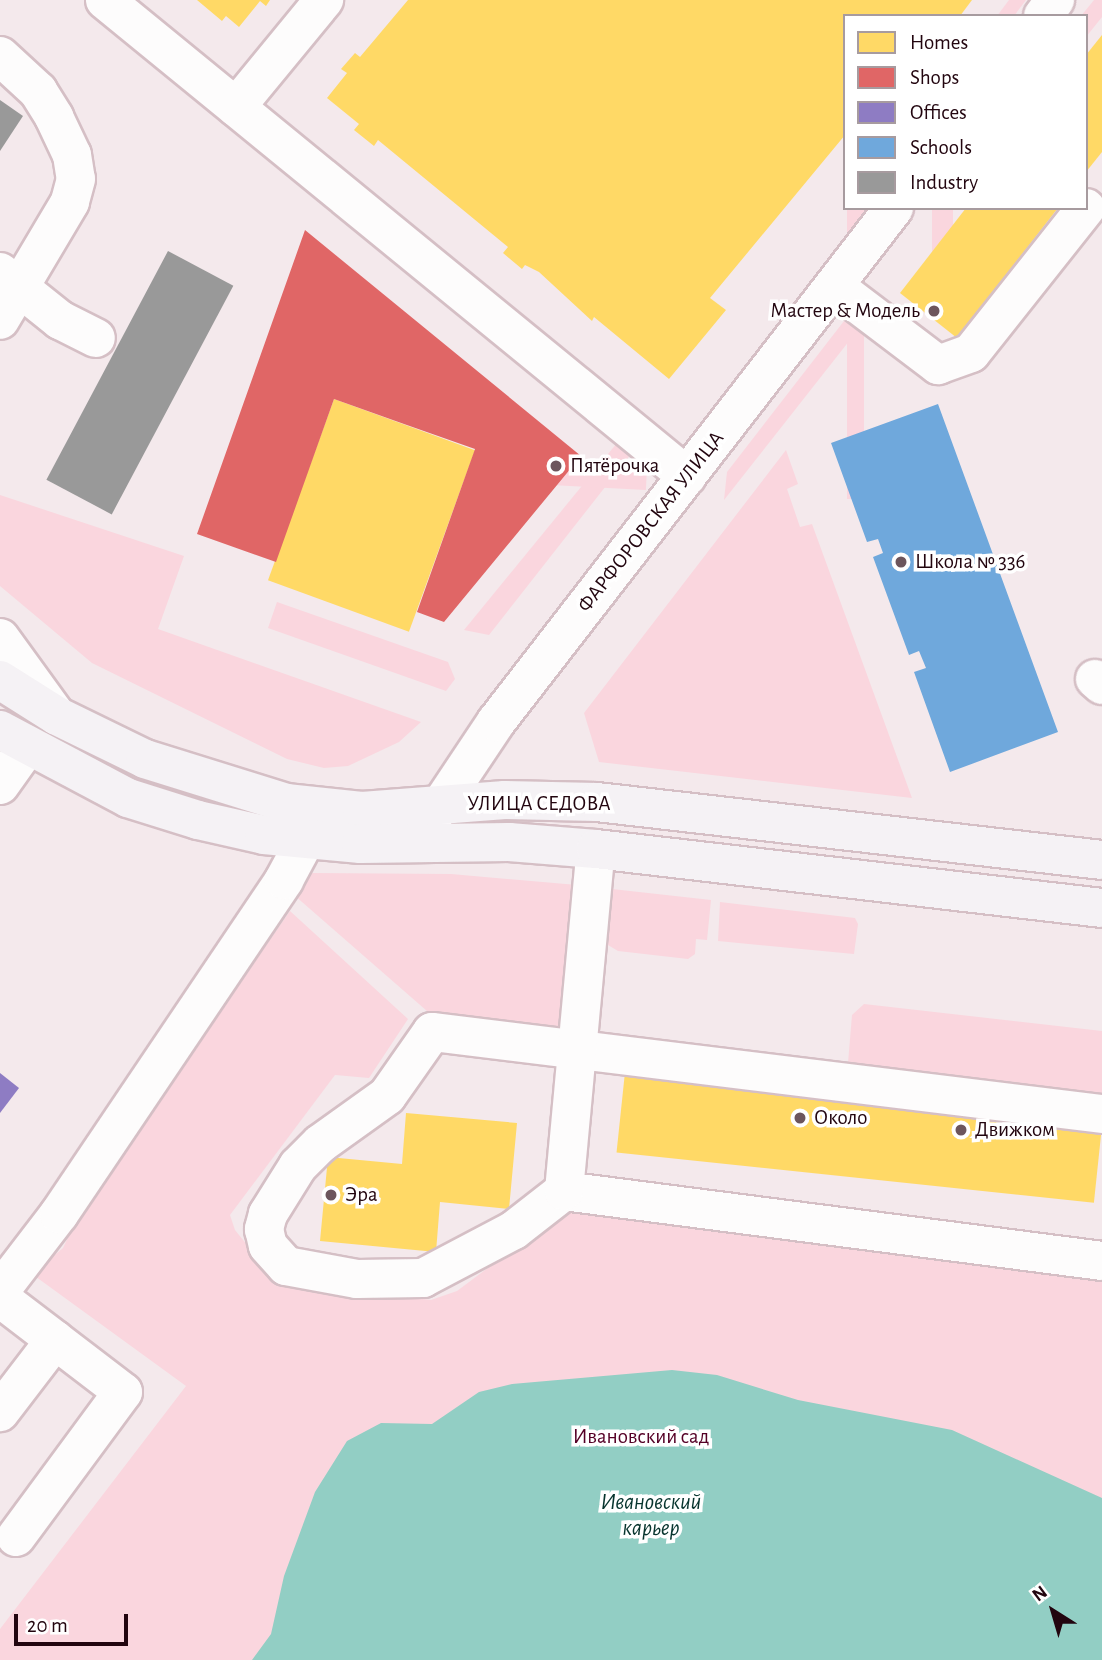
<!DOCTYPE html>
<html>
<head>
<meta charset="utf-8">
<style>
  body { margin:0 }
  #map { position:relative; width:1102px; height:1660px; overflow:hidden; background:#f4e9ec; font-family:"Alegreya Sans",sans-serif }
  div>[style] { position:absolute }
  .green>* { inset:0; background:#fad6de; transform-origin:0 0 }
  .water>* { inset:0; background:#92cec4 }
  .homes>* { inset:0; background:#ffd966; transform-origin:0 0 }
  .shops>* { inset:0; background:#e06666 }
  .offices>* { inset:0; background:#8e7cc3 }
  .schools>* { inset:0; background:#6fa8dc }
  .industry>* { inset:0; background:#999; transform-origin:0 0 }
  .roads { filter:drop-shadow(2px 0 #d5bfc5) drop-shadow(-2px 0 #d5bfc5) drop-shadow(0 2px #d5bfc5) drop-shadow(0 -2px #d5bfc5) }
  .minor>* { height:38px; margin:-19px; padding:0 19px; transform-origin:19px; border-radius:19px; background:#fdfcfc }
  .major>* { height:38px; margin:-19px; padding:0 19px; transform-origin:19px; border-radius:19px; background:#f5f2f5 }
  .dots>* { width:19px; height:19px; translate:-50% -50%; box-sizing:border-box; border:4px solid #fff; border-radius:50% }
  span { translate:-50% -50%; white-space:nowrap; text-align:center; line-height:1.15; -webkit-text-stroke:7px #fff; paint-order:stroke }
  .poi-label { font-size:21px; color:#22050f }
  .right { translate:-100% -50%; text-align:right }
  .left { translate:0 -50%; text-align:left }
  .street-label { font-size:21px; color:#22050f }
  .park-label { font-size:21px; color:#550026 }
  .water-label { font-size:23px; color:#07342e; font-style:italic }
  .legend { position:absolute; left:843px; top:14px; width:245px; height:196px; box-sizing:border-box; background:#fff; border:2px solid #a79b9f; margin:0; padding:9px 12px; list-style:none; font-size:21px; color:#22050f }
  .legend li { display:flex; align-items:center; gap:14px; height:35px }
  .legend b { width:35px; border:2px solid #a79b9f }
  .north { position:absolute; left:1018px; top:1576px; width:70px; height:70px; -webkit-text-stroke:5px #fff; paint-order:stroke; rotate:323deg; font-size:19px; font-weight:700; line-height:28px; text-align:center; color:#22050f }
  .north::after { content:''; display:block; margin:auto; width:24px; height:32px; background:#22050f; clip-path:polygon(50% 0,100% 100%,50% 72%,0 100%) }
  .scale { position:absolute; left:14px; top:1614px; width:114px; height:32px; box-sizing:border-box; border:4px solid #22050f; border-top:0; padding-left:9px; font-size:21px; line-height:24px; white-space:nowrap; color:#22050f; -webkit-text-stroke:5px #fff; paint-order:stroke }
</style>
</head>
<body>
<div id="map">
  <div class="green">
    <div style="clip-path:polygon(1009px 0,1026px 0,1014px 16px,997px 16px)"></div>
    <div style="clip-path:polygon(1094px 0,1102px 0,1102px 17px,1086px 37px,1086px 16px,1081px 16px)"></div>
    <div style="left:847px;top:208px;width:17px;height:291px"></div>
    <div style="left:932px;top:208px;width:21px;height:92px"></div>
    <div style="clip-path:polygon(844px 321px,857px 331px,724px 500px,727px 472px)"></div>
    <div style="clip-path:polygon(617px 443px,631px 454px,489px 635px,464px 630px)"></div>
    <div style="clip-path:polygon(786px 450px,798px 484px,787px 489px,800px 527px,812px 524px,912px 798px,599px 762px,584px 713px)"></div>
    <div style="left:647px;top:468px;width:22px;height:232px;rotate:93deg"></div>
    <div style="clip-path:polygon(0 495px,184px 556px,158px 629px,421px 722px,399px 742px,348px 766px,324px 768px,287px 759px,92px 663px,0 586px)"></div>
    <div style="clip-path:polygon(277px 602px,448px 662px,455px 679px,446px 691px,268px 628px)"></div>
    <div style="clip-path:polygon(313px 873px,451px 874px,577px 885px,561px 1024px,552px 1031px,435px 1018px,294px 895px,306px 875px)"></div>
    <div style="clip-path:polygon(612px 889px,711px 900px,707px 940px,696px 939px,695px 954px,688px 959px,618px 951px,603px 942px)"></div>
    <div style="clip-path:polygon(720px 902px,855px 918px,858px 924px,854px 954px,718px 941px)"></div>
    <div style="clip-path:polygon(290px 911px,408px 1019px,369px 1078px,335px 1075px,230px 1215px,235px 1230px,252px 1251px,317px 1284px,431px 1300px,457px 1291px,560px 1214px,587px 1206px,1102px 1270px,1102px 1660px,0 1660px,0 1629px,186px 1386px,32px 1274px,63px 1248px,78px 1216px)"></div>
    <div style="clip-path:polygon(864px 1004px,1102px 1031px,1102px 1105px,847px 1075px,852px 1015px)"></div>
  </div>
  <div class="water">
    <div style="clip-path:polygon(672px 1370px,717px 1375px,798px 1400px,952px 1430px,1102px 1498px,1102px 1660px,252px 1660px,271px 1634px,284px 1576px,315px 1492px,347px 1441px,381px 1423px,432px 1424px,479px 1392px,512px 1384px)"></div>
  </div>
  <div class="homes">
    <div style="clip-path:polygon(197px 0,270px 0,266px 6px,260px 1px,239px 27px,226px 16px,222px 21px)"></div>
    <div style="clip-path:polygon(408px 0,972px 0,960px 16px,845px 16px,845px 135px,710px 298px,726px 310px,669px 379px,594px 317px,592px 321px,539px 272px,525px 265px,522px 269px,503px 253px,508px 247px,378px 140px,374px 146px,354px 130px,359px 124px,327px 98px,347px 73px,341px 69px,355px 53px,360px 57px)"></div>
    <div style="clip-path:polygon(1102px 35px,1102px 152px,1086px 172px,1086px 55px)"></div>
    <div style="clip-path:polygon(966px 208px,1058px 208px,957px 338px,900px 293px)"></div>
    <div style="left:334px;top:399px;width:150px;height:193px;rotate:20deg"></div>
    <div style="left:625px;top:1072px;width:480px;height:81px;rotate:6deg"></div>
    <div style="clip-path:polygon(406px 1113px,517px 1123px,509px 1209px,440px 1202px,436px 1252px,320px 1241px,328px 1157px,402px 1164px)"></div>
  </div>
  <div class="shops">
    <div style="clip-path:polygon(305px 230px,581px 456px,444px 622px,417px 612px,475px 449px,404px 424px,334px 399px,276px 562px,197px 534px)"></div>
  </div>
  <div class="offices">
    <div style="clip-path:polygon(0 1073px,19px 1088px,0 1113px)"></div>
  </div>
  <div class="schools">
    <div style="clip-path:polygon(938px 404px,1058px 732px,950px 772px,914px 672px,926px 668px,919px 651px,909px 655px,873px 557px,883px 553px,878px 539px,867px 542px,831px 443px)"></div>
  </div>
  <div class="industry">
    <div style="clip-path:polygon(0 100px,23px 116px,0 151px)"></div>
    <div style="left:168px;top:251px;width:74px;height:259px;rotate:28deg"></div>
  </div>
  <div class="roads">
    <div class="minor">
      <div style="left:105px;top:0;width:752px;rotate:39.28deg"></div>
      <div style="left:1043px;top:16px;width:20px;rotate:-53deg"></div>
      <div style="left:0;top:56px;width:52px;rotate:42.6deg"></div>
      <div style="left:38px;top:91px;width:31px;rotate:58deg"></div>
      <div style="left:54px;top:117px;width:42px;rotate:64.7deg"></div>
      <div style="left:72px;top:155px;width:24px;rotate:81deg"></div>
      <div style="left:76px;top:179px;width:24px;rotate:105deg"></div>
      <div style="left:70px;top:202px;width:137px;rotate:120.7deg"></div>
      <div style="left:236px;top:107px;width:139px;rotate:-50.6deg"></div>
      <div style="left:0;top:272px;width:77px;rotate:38.7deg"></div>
      <div style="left:60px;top:320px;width:40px;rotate:26.6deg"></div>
      <div style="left:834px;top:286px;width:131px;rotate:37.2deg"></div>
      <div style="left:938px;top:365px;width:35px;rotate:-20deg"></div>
      <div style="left:971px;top:353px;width:185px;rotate:-51.6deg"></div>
      <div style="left:0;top:638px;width:95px;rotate:54deg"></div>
      <div style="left:1095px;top:679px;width:9px;rotate:41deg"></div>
      <div style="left:0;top:785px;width:47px;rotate:-54.6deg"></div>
      <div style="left:426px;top:827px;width:126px;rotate:-56.3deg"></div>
      <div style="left:496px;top:722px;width:650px;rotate:-52.25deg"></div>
      <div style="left:1102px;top:1114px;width:675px;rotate:-173.02deg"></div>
      <div style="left:432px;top:1032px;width:78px;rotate:125.1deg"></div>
      <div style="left:387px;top:1096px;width:82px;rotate:144.4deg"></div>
      <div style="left:320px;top:1144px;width:31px;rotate:135deg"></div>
      <div style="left:298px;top:1166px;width:57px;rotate:122deg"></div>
      <div style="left:268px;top:1214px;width:16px;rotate:105deg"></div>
      <div style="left:264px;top:1229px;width:17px;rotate:77deg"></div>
      <div style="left:268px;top:1246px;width:27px;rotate:48deg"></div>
      <div style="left:286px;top:1266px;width:72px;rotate:10.4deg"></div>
      <div style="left:357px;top:1279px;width:66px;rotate:-0.9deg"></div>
      <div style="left:423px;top:1278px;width:103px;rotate:-27.8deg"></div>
      <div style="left:514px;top:1230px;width:63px;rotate:-38deg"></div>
      <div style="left:564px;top:1191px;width:543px;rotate:7.41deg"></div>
      <div style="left:564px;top:1191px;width:343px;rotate:-84.7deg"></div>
      <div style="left:0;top:1291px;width:97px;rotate:-52.5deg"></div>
      <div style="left:59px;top:1214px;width:403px;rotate:-56deg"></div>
      <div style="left:284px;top:880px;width:44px;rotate:-61.7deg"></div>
      <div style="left:0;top:1298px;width:69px;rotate:37.4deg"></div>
      <div style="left:55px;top:1340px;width:91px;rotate:127.4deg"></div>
      <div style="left:16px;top:1537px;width:180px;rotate:-53.6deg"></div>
      <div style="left:123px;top:1392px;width:86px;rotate:-142.6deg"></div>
    </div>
    <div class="major">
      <div style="left:0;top:680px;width:67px;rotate:32.3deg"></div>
      <div style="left:57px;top:716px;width:98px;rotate:26deg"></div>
      <div style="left:145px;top:759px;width:148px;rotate:17.3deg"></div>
      <div style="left:286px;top:803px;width:76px;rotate:6deg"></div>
      <div style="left:362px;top:811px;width:143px;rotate:-4.4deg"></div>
      <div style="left:505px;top:800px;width:92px;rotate:1.2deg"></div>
      <div style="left:597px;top:802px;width:508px;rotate:6.55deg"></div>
      <div style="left:0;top:730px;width:145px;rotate:28deg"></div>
      <div style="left:128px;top:798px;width:73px;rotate:17.4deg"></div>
      <div style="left:198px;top:820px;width:68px;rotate:12.8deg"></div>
      <div style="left:264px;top:835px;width:97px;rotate:5.3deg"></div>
      <div style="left:361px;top:844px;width:148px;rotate:-0.8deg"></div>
      <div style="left:509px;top:842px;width:87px;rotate:4.6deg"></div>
      <div style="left:596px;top:849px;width:509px;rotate:6.65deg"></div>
    </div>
  </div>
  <div class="dots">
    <div style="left:934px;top:311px;background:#6c555c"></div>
    <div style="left:556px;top:466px;background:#6c555c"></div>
    <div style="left:901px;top:562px;background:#6c555c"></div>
    <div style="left:800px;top:1118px;background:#6c555c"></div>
    <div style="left:961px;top:1130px;background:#6c555c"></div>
    <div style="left:331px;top:1195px;background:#6c555c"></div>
  </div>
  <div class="poi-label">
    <span class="right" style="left:920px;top:311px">Мастер &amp; Модель</span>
    <span class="left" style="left:570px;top:466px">Пятёрочка</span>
    <span class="left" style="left:915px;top:562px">Школа № 336</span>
    <span class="left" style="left:814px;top:1118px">Около</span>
    <span class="left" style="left:975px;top:1130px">Движком</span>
    <span class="left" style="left:345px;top:1195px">Эра</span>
  </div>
  <div class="street-label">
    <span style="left:651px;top:522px;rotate:-52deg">ФАРФОРОВСКАЯ УЛИЦА</span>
    <span style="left:539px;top:804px">УЛИЦА СЕДОВА</span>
  </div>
  <div class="park-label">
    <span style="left:641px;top:1437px">Ивановский сад</span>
  </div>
  <div class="water-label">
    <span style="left:651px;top:1516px">Ивановский<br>карьер</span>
  </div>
  <ul class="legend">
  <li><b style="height:19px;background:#ffd966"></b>Homes</li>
  <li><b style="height:19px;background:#e06666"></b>Shops</li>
  <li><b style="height:19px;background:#8e7cc3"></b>Offices</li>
  <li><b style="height:19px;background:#6fa8dc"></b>Schools</li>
  <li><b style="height:19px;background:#999"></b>Industry</li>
  </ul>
  <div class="north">N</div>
  <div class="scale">20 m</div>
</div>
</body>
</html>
